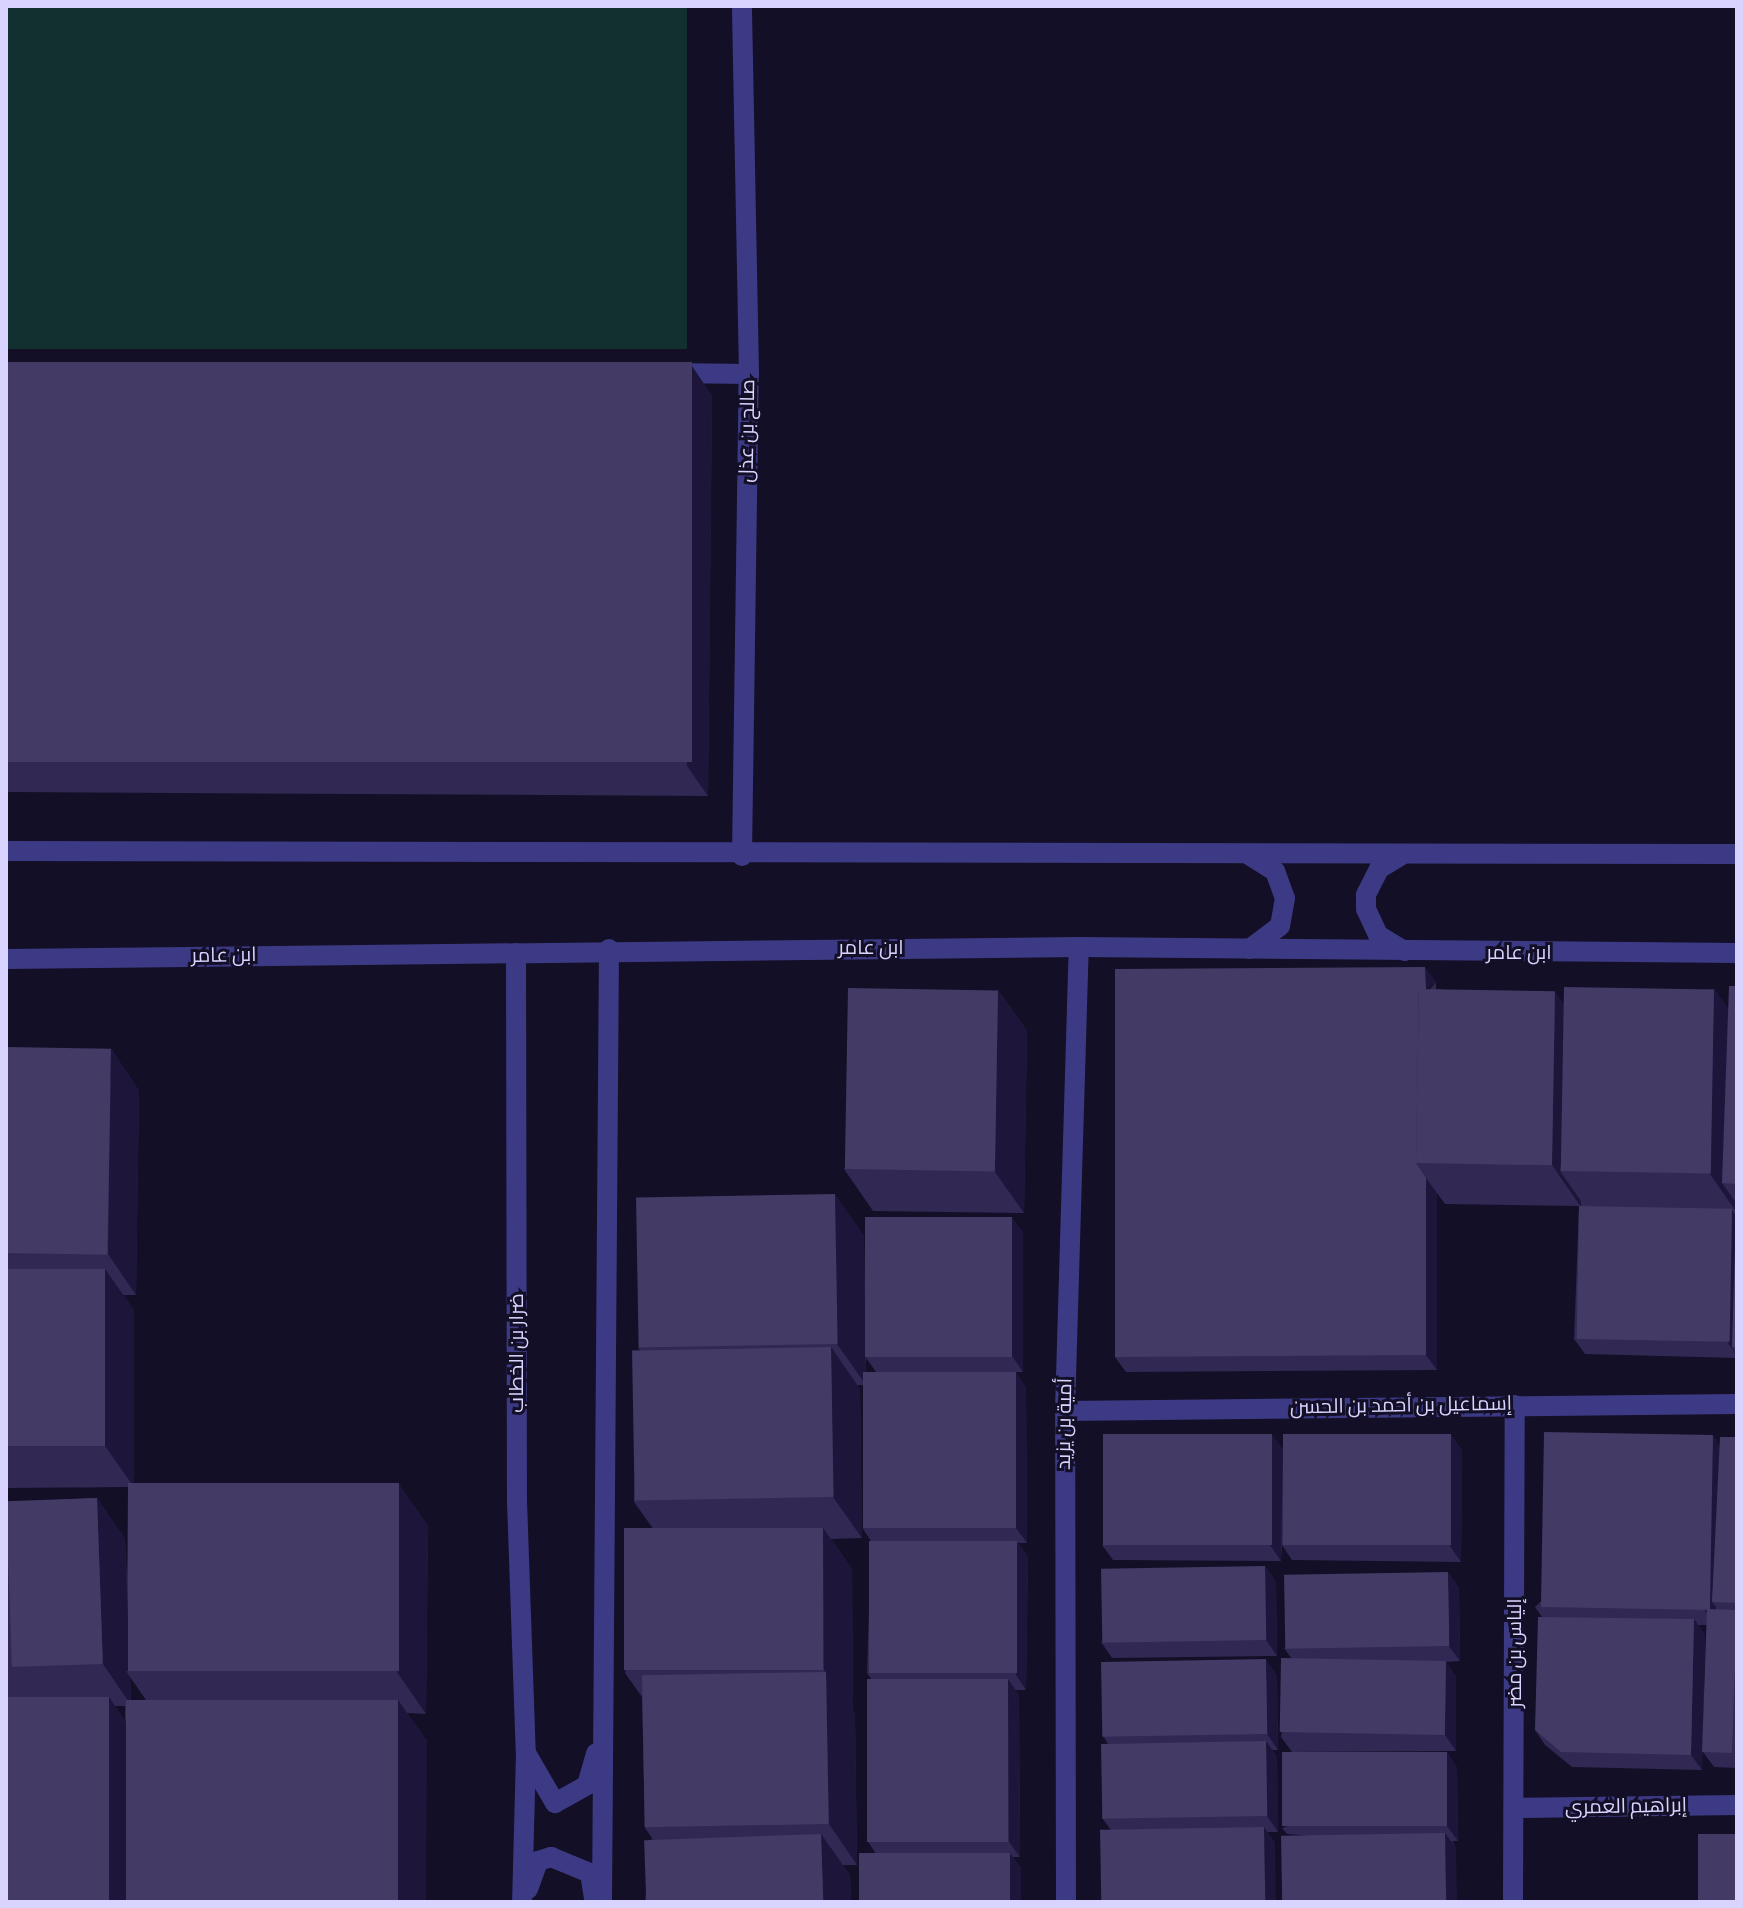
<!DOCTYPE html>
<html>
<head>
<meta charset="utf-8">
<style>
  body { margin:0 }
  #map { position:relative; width:1743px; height:1908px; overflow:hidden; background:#130f26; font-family:"Source Sans 3",Cairo,sans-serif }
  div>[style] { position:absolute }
  .green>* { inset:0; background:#12302f; transform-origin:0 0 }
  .minor>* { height:20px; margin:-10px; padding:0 10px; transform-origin:10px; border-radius:10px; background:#3d3a85 }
  .wall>* { inset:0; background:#312854 }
  .shaded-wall>* { inset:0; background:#1d163a; transform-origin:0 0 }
  .building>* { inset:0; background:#433a66; transform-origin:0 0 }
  span { translate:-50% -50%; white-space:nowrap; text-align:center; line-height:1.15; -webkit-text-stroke:6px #130f26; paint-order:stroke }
  .street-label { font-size:20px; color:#d9d4ff }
  .frame { position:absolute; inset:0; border:8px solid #d9d4ff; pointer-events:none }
</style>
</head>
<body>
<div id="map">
  <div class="green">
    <div style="left:6px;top:6px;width:681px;height:343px"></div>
  </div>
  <div class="minor">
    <div style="left:669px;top:373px;width:80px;rotate:0.7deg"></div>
    <div style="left:6px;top:851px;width:1731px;rotate:0.1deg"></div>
    <div style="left:1249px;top:855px;width:31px;rotate:32deg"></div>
    <div style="left:1275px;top:871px;width:29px;rotate:70deg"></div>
    <div style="left:1285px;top:898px;width:28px;rotate:100deg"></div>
    <div style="left:1280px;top:926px;width:38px;rotate:143deg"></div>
    <div style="left:1402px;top:855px;width:27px;rotate:149deg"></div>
    <div style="left:1379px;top:869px;width:29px;rotate:117deg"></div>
    <div style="left:1366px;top:895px;width:14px;rotate:90deg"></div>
    <div style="left:1366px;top:909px;width:29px;rotate:65deg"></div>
    <div style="left:1378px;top:935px;width:31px;rotate:31deg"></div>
    <div style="left:742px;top:856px;width:482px;rotate:-89.2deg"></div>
    <div style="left:749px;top:374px;width:368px;rotate:-91.1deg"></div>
    <div style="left:516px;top:953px;width:548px;rotate:89.9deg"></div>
    <div style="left:517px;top:1501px;width:252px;rotate:88deg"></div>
    <div style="left:526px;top:1753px;width:149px;rotate:91.5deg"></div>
    <div style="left:6px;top:959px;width:1073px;rotate:-0.64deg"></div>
    <div style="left:1079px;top:947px;width:658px;rotate:0.52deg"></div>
    <div style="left:1065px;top:1411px;width:672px;rotate:-0.6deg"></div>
    <div style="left:526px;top:1753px;width:58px;rotate:59.9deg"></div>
    <div style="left:555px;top:1803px;width:37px;rotate:-29deg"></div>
    <div style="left:587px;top:1785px;width:33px;rotate:-74deg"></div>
    <div style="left:1515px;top:1808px;width:222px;rotate:-0.8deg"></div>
    <div style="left:528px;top:1889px;width:30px;rotate:-70deg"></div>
    <div style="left:538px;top:1861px;width:14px;rotate:-17deg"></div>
    <div style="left:551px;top:1857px;width:42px;rotate:22.3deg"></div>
    <div style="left:590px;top:1873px;width:25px;rotate:81deg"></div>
    <div style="left:602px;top:1902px;width:953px;rotate:-89.58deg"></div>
    <div style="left:1066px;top:1902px;width:491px;rotate:-90.1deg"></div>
    <div style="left:1065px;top:1411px;width:464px;rotate:-88.3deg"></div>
    <div style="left:1513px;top:1902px;width:497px;rotate:-89.8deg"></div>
  </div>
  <div class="wall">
    <div style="clip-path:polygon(6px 362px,692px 366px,712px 396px,708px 796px,6px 792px)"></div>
    <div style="clip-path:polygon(1436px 982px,1436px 989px,1564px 1004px,1714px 989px,1728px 1009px,1737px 986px,1737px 1358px,1585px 1354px,1574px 1339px,1579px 1206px,1445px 1204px,1437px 1193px,1437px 1370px,1126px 1372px,1115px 1357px)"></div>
    <div style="clip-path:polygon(998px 990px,1027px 1031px,1024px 1213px,873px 1211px,844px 1169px)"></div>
    <div style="clip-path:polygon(evenodd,6px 1047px,139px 1090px,136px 1295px,123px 1295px,134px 1310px,134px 1483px,428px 1525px,426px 1714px,407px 1713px,427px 1741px,6px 1902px,6px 1502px,97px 1498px,125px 1539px,127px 1580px,128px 1487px,6px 1488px,6px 1047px,130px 1677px,146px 1700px,131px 1700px,130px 1677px,6px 1047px,115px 1706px,125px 1706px,125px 1721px,115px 1706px)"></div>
    <div style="clip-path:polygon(1023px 1232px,1023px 1372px,876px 1372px,866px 1358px,866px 1373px,1026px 1387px,1027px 1543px,1018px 1543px,1028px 1557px,1026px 1690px,1015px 1690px,1019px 1695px,1020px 1857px,1013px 1857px,1021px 1869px,1021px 1902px,859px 1902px,876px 1854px,869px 1843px,872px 1680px,867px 1673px,871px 1541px,863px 1529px,863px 1385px,857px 1385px,860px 1389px,862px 1538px,831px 1539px,852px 1569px,853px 1711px,855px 1714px,857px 1865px,843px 1865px,850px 1875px,851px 1902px,645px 1902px,652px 1838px,645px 1828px,642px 1697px,625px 1673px,654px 1530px,634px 1502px,641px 1352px,638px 1348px,864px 1235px,865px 1312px)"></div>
    <div style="clip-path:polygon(1272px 1435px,1283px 1450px,1451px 1435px,1462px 1451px,1461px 1562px,1292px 1560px,1282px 1545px,1281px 1561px,1113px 1560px,1102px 1545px)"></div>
    <div style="clip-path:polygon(1713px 1436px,1719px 1445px,1737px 1437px,1737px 1768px,1714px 1767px,1703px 1752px,1707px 1625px,1698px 1625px,1705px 1635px,1702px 1770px,1572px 1767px,1545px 1745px,1535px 1730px,1542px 1617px,1535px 1607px)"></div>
    <div style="clip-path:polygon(1265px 1566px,1276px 1582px,1277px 1656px,1112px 1658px,1101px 1642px)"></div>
    <div style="clip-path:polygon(1459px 1587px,1460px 1661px,1446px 1662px,1456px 1677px,1456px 1751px,1292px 1752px,1281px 1737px,1294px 1662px,1284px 1648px)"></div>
    <div style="clip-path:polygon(1277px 1675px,1278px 1750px,1272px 1750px,1277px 1757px,1278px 1832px,1267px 1832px,1275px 1843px,1111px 1830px,1102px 1818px,1108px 1744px,1103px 1736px)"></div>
    <div style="clip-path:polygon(1457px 1767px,1458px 1841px,1452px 1841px,1456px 1848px,1287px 1834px,1282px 1828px)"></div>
  </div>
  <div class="shaded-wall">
    <div style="clip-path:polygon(692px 366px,712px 396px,708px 796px,687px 766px)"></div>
    <div style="left:1425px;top:967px;width:19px;height:196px;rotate:54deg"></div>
    <div style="clip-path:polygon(1714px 989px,1737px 1022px,1722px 1183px,1737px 1204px,1737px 1213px,1710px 1174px)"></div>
    <div style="clip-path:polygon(998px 990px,1027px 1031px,1024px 1213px,995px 1172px)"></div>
    <div style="clip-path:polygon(1555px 991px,1583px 1032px,1560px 1171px,1581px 1201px,1581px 1207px,1552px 1165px)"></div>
    <div style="clip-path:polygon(111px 1048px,139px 1090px,136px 1295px,108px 1254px)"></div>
    <div style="clip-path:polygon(1426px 1178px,1437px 1193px,1437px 1370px,1426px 1355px)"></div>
    <div style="clip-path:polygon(835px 1194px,864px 1235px,866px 1385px,837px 1344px)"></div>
    <div style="clip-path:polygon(1732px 1210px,1737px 1218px,1732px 1347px,1737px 1356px,1728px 1343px)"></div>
    <div style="clip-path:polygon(1012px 1217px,1023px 1232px,1023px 1372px,1012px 1356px)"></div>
    <div style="clip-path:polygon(105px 1269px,134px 1310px,134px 1487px,105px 1446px)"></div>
    <div style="clip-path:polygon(831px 1347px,860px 1389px,862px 1538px,833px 1497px)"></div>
    <div style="clip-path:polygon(1016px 1372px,1026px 1387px,1027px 1543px,1016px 1528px)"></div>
    <div style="clip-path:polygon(1272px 1435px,1283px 1450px,1281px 1561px,1270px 1545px)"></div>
    <div style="clip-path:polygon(1451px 1435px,1462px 1451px,1461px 1562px,1450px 1546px)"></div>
    <div style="clip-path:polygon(1713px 1436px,1724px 1451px,1712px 1602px,1716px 1607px,1715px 1625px,1704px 1609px)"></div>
    <div style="clip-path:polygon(399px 1484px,428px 1525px,426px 1714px,397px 1672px)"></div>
    <div style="clip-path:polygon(97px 1498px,125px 1539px,130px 1671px,126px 1671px,130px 1677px,131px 1705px,103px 1664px)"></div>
    <div style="clip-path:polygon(823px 1528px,852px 1569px,853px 1711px,824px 1670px)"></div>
    <div style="clip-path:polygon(1017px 1542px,1028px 1557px,1026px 1690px,1016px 1675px)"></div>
    <div style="clip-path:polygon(1265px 1566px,1276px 1582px,1277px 1656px,1266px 1640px)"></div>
    <div style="clip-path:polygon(1448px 1572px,1459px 1587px,1460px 1661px,1449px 1646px)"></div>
    <div style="clip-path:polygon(1694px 1619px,1705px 1635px,1702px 1770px,1691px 1755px)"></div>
    <div style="clip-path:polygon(1266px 1659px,1277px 1675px,1278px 1750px,1267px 1734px)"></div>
    <div style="clip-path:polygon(1446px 1661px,1456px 1677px,1456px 1751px,1445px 1735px)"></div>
    <div style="clip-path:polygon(826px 1672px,855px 1714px,857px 1865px,829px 1824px)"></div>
    <div style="clip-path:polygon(1008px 1679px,1019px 1695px,1020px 1857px,1009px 1842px)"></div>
    <div style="clip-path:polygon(109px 1697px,137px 1738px,136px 1902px,107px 1902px)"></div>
    <div style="clip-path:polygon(398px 1700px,427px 1741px,426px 1902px,397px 1902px)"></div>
    <div style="clip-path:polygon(1266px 1741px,1277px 1757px,1278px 1832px,1267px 1816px)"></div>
    <div style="clip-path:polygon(1447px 1752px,1457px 1767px,1458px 1841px,1447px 1826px)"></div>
    <div style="clip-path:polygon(1264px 1827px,1275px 1843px,1276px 1902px,1265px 1902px)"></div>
    <div style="clip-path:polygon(1445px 1833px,1456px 1848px,1457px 1902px,1446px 1902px)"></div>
    <div style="clip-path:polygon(821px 1834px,850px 1875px,851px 1902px,823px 1902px)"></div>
    <div style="clip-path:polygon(1010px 1853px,1021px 1869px,1021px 1902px,1010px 1902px)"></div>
  </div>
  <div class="building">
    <div style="left:6px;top:362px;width:686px;height:400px"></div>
    <div style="clip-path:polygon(1425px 967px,1426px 989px,1419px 989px,1416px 1163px,1426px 1178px,1426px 1355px,1115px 1357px,1115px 969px)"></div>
    <div style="clip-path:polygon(1729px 986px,1737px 986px,1737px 1184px,1722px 1183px)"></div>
    <div style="left:1564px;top:987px;width:150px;height:184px;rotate:1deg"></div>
    <div style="left:848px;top:988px;width:150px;height:181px;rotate:1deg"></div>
    <div style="left:1419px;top:989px;width:136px;height:174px;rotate:1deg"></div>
    <div style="left:6px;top:1047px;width:105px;height:206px;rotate:1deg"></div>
    <div style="left:835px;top:1194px;width:150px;height:199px;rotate:89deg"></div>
    <div style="left:1579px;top:1206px;width:153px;height:133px;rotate:1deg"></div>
    <div style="clip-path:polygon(1736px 1214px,1737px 1214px,1737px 1347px,1732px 1347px)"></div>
    <div style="left:865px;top:1217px;width:147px;height:140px"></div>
    <div style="left:105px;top:1269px;width:177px;height:99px;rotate:90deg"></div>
    <div style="left:831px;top:1347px;width:150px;height:199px;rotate:89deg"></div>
    <div style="left:1016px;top:1372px;width:156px;height:153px;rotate:90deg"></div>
    <div style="left:1544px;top:1432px;width:169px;height:175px;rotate:1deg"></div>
    <div style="left:1103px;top:1434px;width:169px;height:111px"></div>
    <div style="left:1283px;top:1434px;width:168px;height:111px"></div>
    <div style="clip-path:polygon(1720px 1437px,1737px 1437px,1737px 1603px,1712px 1602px)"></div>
    <div style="left:128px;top:1483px;width:271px;height:188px"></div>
    <div style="left:97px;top:1498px;width:166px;height:91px;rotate:88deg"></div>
    <div style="left:823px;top:1528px;width:142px;height:199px;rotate:90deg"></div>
    <div style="left:869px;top:1541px;width:148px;height:132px"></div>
    <div style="left:1265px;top:1566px;width:74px;height:164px;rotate:89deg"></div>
    <div style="left:1448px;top:1572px;width:74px;height:164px;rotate:89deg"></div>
    <div style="left:1707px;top:1609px;width:30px;height:143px;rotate:2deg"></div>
    <div style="clip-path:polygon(1538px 1617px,1694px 1619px,1691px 1755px,1561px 1752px,1535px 1730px)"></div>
    <div style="left:1266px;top:1659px;width:75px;height:165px;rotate:89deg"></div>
    <div style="left:1446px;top:1661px;width:74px;height:165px;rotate:91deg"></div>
    <div style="left:826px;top:1672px;width:152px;height:184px;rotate:89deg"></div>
    <div style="left:1008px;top:1679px;width:163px;height:141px;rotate:90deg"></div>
    <div style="left:6px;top:1697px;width:103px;height:205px"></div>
    <div style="left:126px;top:1700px;width:272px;height:202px"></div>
    <div style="left:1266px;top:1741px;width:75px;height:165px;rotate:89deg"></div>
    <div style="left:1447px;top:1752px;width:74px;height:165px;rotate:90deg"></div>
    <div style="left:1264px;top:1827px;width:75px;height:164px;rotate:89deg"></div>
    <div style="left:1445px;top:1833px;width:69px;height:164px;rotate:89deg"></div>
    <div style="left:821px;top:1834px;width:68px;height:177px;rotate:88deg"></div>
    <div style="left:1698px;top:1834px;width:39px;height:68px"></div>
    <div style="left:1010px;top:1853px;width:49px;height:151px;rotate:90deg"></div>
  </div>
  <div class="street-label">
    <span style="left:748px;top:431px;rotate:-89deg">صالح بن عذل</span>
    <span style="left:871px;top:948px">ابن عامر</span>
    <span style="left:1519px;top:953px">ابن عامر</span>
    <span style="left:224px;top:956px;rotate:-1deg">ابن عامر</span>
    <span style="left:517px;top:1353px;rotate:-90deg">ضرار بن الخطاب</span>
    <span style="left:1401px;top:1406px;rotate:-1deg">إسماعيل بن أحمد بن الحسن</span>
    <span style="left:1065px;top:1424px;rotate:-89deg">أمية بن يزيد</span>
    <span style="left:1515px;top:1653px;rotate:-90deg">إلياس بن مضر</span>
    <span style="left:1626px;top:1807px;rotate:-1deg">إبراهيم العمري</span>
  </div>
  <div class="frame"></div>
</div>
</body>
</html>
